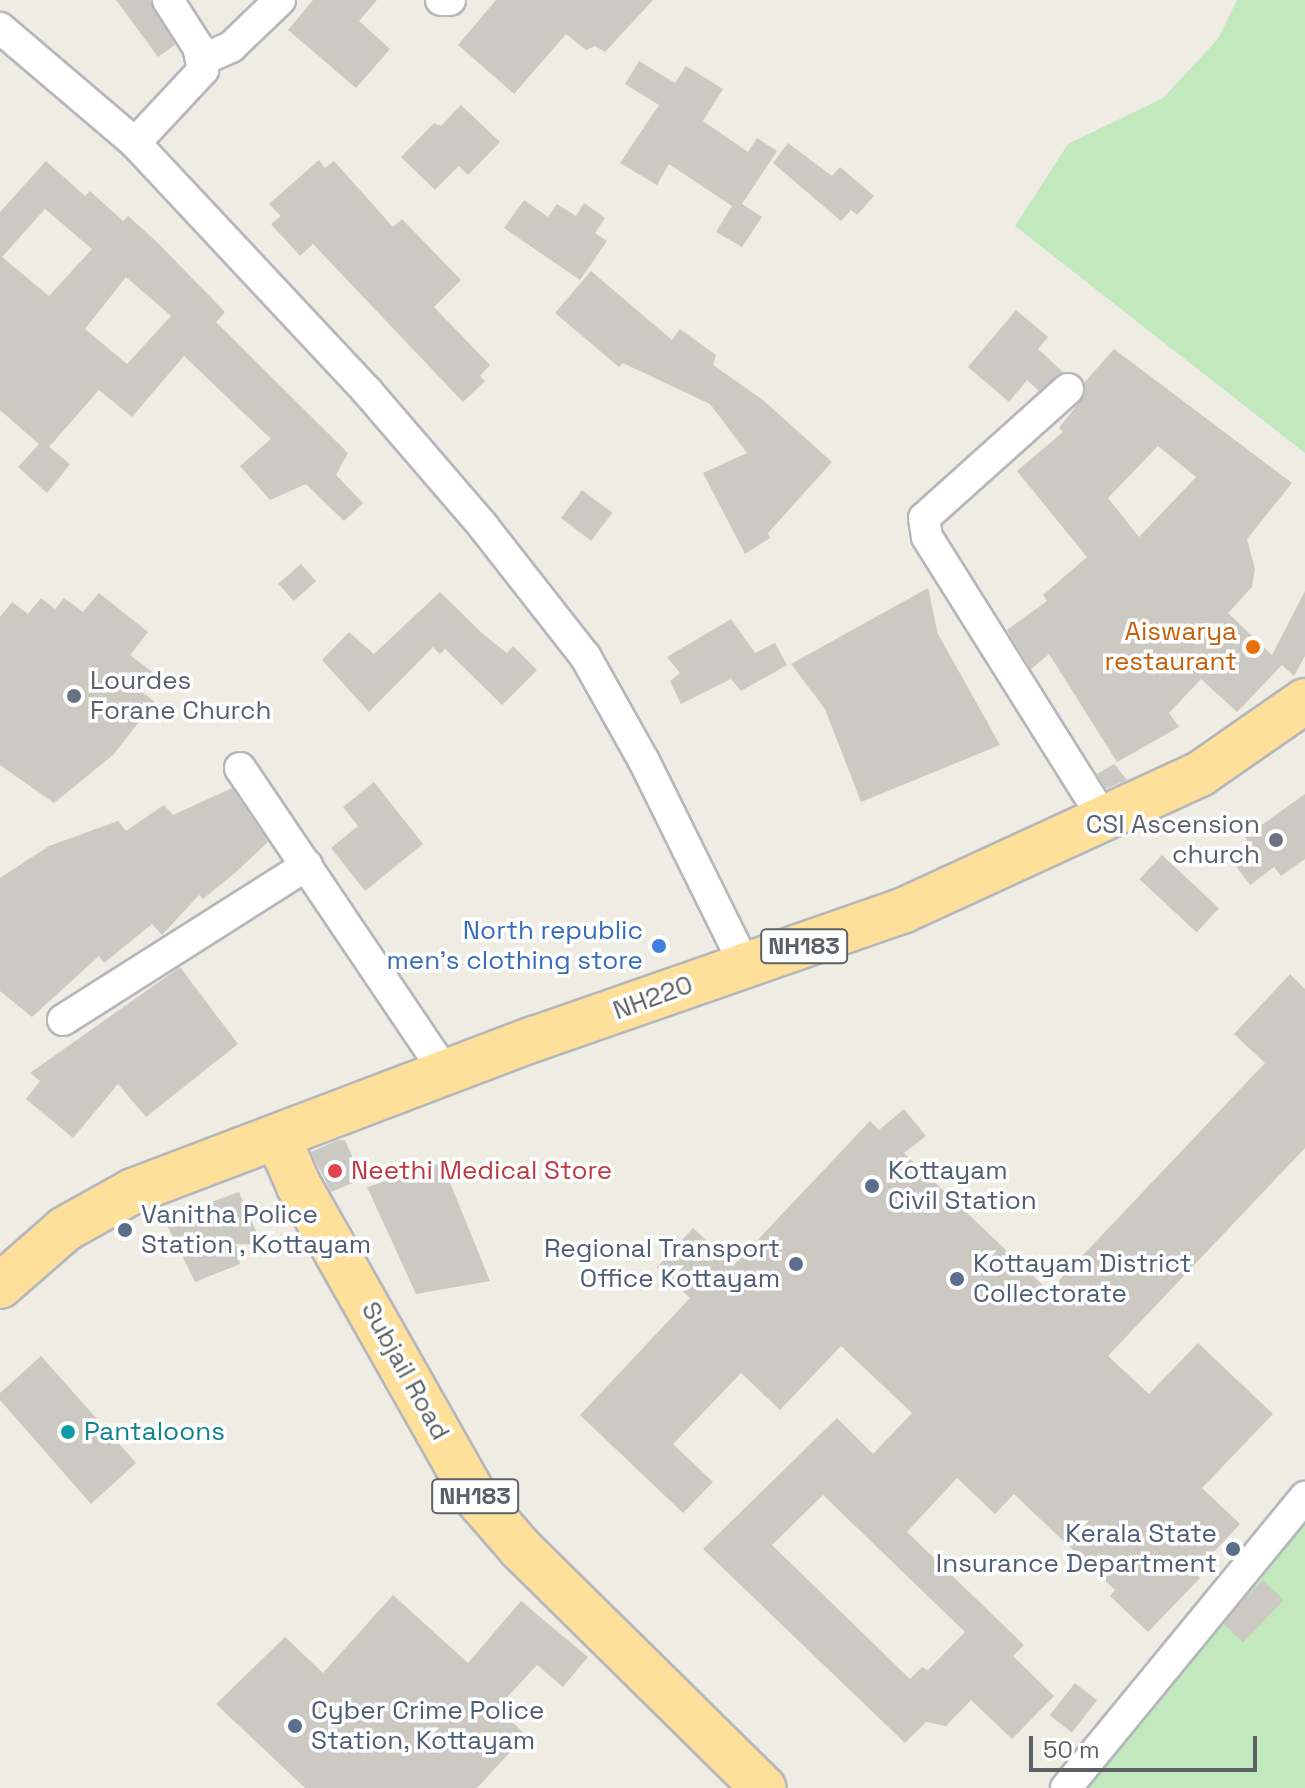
<!DOCTYPE html>
<html>
<head>
<meta charset="utf-8">
<style>
  body { margin:0 }
  #map { position:relative; width:1305px; height:1788px; overflow:hidden; background:#efece4; font-family:"Space Grotesk",sans-serif }
  div>[style] { position:absolute }
  .green>* { inset:0; background:#c2e8be }
  .building>* { inset:0; background:#ccc9c3; transform-origin:0 0 }
  .roads { filter:drop-shadow(2px 0 #b4b7bb) drop-shadow(-2px 0 #b4b7bb) drop-shadow(0 2px #b4b7bb) drop-shadow(0 -2px #b4b7bb) }
  .minor>* { height:30px; margin:-15px; padding:0 15px; transform-origin:15px; border-radius:15px; background:#fff }
  .trunk>* { height:44px; margin:-22px; padding:0 22px; transform-origin:22px; border-radius:22px; background:#ffe09a }
  .dots>* { width:22px; height:22px; translate:-50% -50%; box-sizing:border-box; border:4px solid #fff; border-radius:50% }
  span { translate:-50% -50%; white-space:nowrap; text-align:center; line-height:1.15; -webkit-text-stroke:7px #fff; paint-order:stroke }
  .shield-label span { padding:2px 6px; background:#fff; border:2px solid; border-radius:6px; -webkit-text-stroke-width:0 }
  .shield-label { font-size:24px; color:#5c6165; font-weight:700 }
  .food-label { font-size:26px; color:#c56008 }
  .right { translate:-100% -50%; text-align:right }
  .worship-label { font-size:26px; color:#5b616d }
  .left { translate:0 -50%; text-align:left }
  .shop-label { font-size:26px; color:#366cbe }
  .street-label { font-size:26px; color:#5c6165 }
  .health-label { font-size:26px; color:#be3a42 }
  .service-label { font-size:26px; color:#4e5e75 }
  .culture-label { font-size:26px; color:#0d838f }
  .scale { position:absolute; left:1029px; top:1736px; width:228px; height:36px; box-sizing:border-box; border:4px solid #5c6165; border-top:0; padding-left:10px; font-size:24px; line-height:28px; white-space:nowrap; color:#5c6165; -webkit-text-stroke:6px #fff; paint-order:stroke }
</style>
</head>
<body>
<div id="map">
  <div class="green">
    <div style="clip-path:polygon(1237px 0,1305px 0,1305px 453px,1015px 226px,1068px 144px,1163px 98px,1218px 39px)"></div>
    <div style="clip-path:polygon(1305px 1484px,1305px 1788px,1058px 1788px)"></div>
  </div>
  <div class="building">
    <div style="clip-path:polygon(116px 0,150px 0,175px 45px,158px 57px)"></div>
    <div style="clip-path:polygon(313px 0,377px 0,359px 21px,390px 49px,356px 88px,288px 30px)"></div>
    <div style="clip-path:polygon(496px 0,653px 0,605px 52px,595px 46px,586px 50px,566px 34px,514px 94px,458px 45px)"></div>
    <div style="clip-path:polygon(639px 61px,675px 83px,686px 66px,723px 89px,703px 121px,748px 152px,757px 138px,777px 151px,742px 204px,762px 217px,742px 247px,716px 232px,732px 206px,669px 164px,657px 185px,620px 163px,659px 105px,625px 84px)"></div>
    <div style="clip-path:polygon(461px 105px,500px 142px,468px 175px,459px 166px,435px 190px,401px 157px,434px 123px,441px 126px)"></div>
    <div style="clip-path:polygon(788px 143px,832px 176px,840px 167px,874px 196px,857px 215px,851px 210px,841px 221px,773px 163px)"></div>
    <div style="clip-path:polygon(319px 160px,325px 168px,334px 161px,393px 227px,402px 219px,461px 280px,434px 307px,490px 365px,480px 376px,485px 381px,463px 402px,313px 244px,300px 256px,271px 224px,281px 216px,269px 204px)"></div>
    <div style="clip-path:polygon(evenodd,46px 161px,85px 196px,90px 191px,123px 221px,128px 216px,156px 241px,225px 312px,216px 322px,348px 453px,336px 475px,363px 503px,344px 521px,306px 484px,270px 500px,240px 466px,271px 439px,184px 356px,132px 417px,99px 390px,49px 447px,70px 464px,47px 493px,18px 467px,39px 444px,0 410px,0 212px,46px 161px,45px 209px,92px 249px,49px 296px,2px 257px,45px 209px,46px 161px,126px 277px,171px 316px,127px 364px,85px 329px,126px 277px)"></div>
    <div style="clip-path:polygon(524px 200px,548px 217px,557px 204px,576px 216px,584px 203px,605px 218px,595px 233px,607px 241px,580px 280px,504px 228px)"></div>
    <div style="clip-path:polygon(591px 271px,672px 340px,680px 329px,716px 355px,713px 365px,763px 400px,832px 462px,768px 533px,770px 538px,745px 554px,703px 473px,747px 453px,710px 404px,623px 363px,619px 367px,555px 313px)"></div>
    <div style="clip-path:polygon(1016px 310px,1048px 337px,1038px 349px,1063px 372px,1039px 391px,1027px 380px,1009px 402px,968px 367px)"></div>
    <div style="clip-path:polygon(evenodd,1114px 349px,1292px 483px,1247px 539px,1255px 569px,1252px 587px,1228px 613px,1272px 655px,1305px 591px,1305px 656px,1294px 676px,1282px 665px,1237px 712px,1201px 679px,1169px 713px,1179px 727px,1117px 762px,1049px 654px,1031px 669px,1007px 630px,1047px 601px,1043px 595px,1087px 557px,1017px 471px,1063px 432px,1059px 428px,1085px 395px,1084px 383px,1114px 349px,1158px 446px,1196px 477px,1139px 537px,1108px 498px,1158px 446px)"></div>
    <div style="left:582px;top:490px;width:38px;height:35px;rotate:37deg"></div>
    <div style="left:301px;top:564px;width:23px;height:30px;rotate:49deg"></div>
    <div style="clip-path:polygon(928px 588px,938px 634px,1000px 745px,861px 802px,825px 709px,791px 664px)"></div>
    <div style="clip-path:polygon(440px 592px,484px 635px,507px 653px,513px 646px,537px 670px,502px 705px,445px 649px,440px 654px,433px 647px,369px 712px,322px 660px,349px 632px,374px 654px)"></div>
    <div style="clip-path:polygon(99px 593px,148px 632px,130px 655px,155px 674px,141px 691px,155px 702px,113px 755px,54px 803px,0 765px,0 617px,12px 602px,28px 614px,41px 598px,55px 609px,64px 598px,83px 612px)"></div>
    <div style="clip-path:polygon(731px 619px,755px 653px,775px 643px,787px 665px,741px 691px,731px 679px,681px 704px,670px 681px,680px 673px,667px 657px)"></div>
    <div style="clip-path:polygon(1114px 764px,1127px 780px,1106px 789px,1097px 774px)"></div>
    <div style="clip-path:polygon(374px 782px,423px 844px,365px 891px,331px 848px,358px 826px,343px 807px)"></div>
    <div style="clip-path:polygon(232px 788px,268px 842px,236px 872px,203px 899px,199px 895px,162px 935px,152px 924px,104px 963px,99px 956px,32px 1017px,0 991px,0 878px,49px 846px,118px 821px,126px 831px,164px 805px,173px 815px)"></div>
    <div style="clip-path:polygon(1305px 794px,1305px 859px,1281px 876px,1274px 867px,1250px 885px,1229px 857px,1249px 843px,1245px 837px)"></div>
    <div style="left:1162px;top:855px;width:78px;height:33px;rotate:43deg"></div>
    <div style="clip-path:polygon(180px 967px,238px 1044px,146px 1117px,118px 1084px,73px 1138px,26px 1099px,40px 1081px,30px 1073px)"></div>
    <div style="clip-path:polygon(evenodd,1290px 974px,1305px 989px,1305px 1148px,1108px 1356px,1149px 1394px,1198px 1343px,1273px 1414px,1202px 1488px,1240px 1524px,1194px 1573px,1200px 1578px,1148px 1632px,1110px 1596px,1115px 1590px,1014px 1494px,995px 1514px,957px 1478px,907px 1532px,1024px 1645px,1013px 1656px,1054px 1696px,1012px 1739px,971px 1700px,946px 1726px,926px 1722px,905px 1743px,703px 1549px,837px 1418px,873px 1454px,912px 1413px,841px 1346px,780px 1410px,741px 1373px,673px 1444px,713px 1482px,683px 1513px,580px 1415px,690px 1298px,657px 1267px,693px 1228px,733px 1266px,870px 1121px,879px 1130px,904px 1109px,926px 1136px,904px 1153px,1049px 1291px,1265px 1063px,1234px 1034px,1290px 974px,823px 1495px,965px 1632px,928px 1670px,922px 1667px,910px 1679px,772px 1545px,823px 1495px)"></div>
    <div style="clip-path:polygon(338px 1140px,345px 1140px,362px 1179px,331px 1192px,311px 1152px)"></div>
    <div style="clip-path:polygon(442px 1163px,490px 1281px,416px 1294px,367px 1187px)"></div>
    <div style="clip-path:polygon(239px 1192px,262px 1245px,236px 1244px,240px 1264px,195px 1282px,164px 1219px)"></div>
    <div style="clip-path:polygon(41px 1356px,136px 1463px,91px 1504px,0 1400px,0 1393px)"></div>
    <div style="left:1263px;top:1580px;width:29px;height:59px;rotate:44deg"></div>
    <div style="clip-path:polygon(393px 1595px,468px 1663px,521px 1601px,588px 1657px,563px 1687px,537px 1665px,497px 1708px,526px 1735px,477px 1788px,305px 1788px,216px 1704px,285px 1637px,323px 1673px)"></div>
    <div style="left:1075px;top:1683px;width:28px;height:41px;rotate:38deg"></div>
  </div>
  <div class="roads">
    <div class="minor">
      <div style="left:441px;top:0;width:9px"></div>
      <div style="left:0;top:28px;width:177px;rotate:40.4deg"></div>
      <div style="left:135px;top:143px;width:340px;rotate:46.9deg"></div>
      <div style="left:367px;top:391px;width:178px;rotate:49.3deg"></div>
      <div style="left:483px;top:526px;width:165px;rotate:51.9deg"></div>
      <div style="left:585px;top:656px;width:120px;rotate:60.7deg"></div>
      <div style="left:644px;top:761px;width:228px;rotate:63.7deg"></div>
      <div style="left:204px;top:59px;width:30px;rotate:-24deg"></div>
      <div style="left:231px;top:47px;width:68px;rotate:-43.8deg"></div>
      <div style="left:135px;top:143px;width:100px;rotate:-47deg"></div>
      <div style="left:203px;top:70px;width:24px;rotate:-102deg"></div>
      <div style="left:198px;top:47px;width:56px;rotate:-122.6deg"></div>
      <div style="left:1068px;top:389px;width:193px;rotate:138.1deg"></div>
      <div style="left:924px;top:518px;width:19px;rotate:81deg"></div>
      <div style="left:927px;top:537px;width:335px;rotate:57.9deg"></div>
      <div style="left:240px;top:768px;width:368px;rotate:56deg"></div>
      <div style="left:63px;top:1020px;width:289px;rotate:-32.4deg"></div>
      <div style="left:1066px;top:1788px;width:377px;rotate:-50.6deg"></div>
    </div>
    <div class="trunk">
      <div style="left:278px;top:1138px;width:52px;rotate:66.4deg"></div>
      <div style="left:299px;top:1186px;width:355px;rotate:60.5deg"></div>
      <div style="left:474px;top:1495px;width:70px;rotate:49deg"></div>
      <div style="left:520px;top:1548px;width:342px;rotate:44.6deg"></div>
      <div style="left:0;top:1286px;width:86px;rotate:-41.2deg"></div>
      <div style="left:65px;top:1229px;width:78px;rotate:-29.2deg"></div>
      <div style="left:133px;top:1191px;width:429px;rotate:-20.8deg"></div>
      <div style="left:534px;top:1039px;width:390px;rotate:-19.2deg"></div>
      <div style="left:902px;top:911px;width:328px;rotate:-24.7deg"></div>
      <div style="left:1200px;top:774px;width:128px;rotate:-34.8deg"></div>
    </div>
  </div>
  <div class="dots">
    <div style="left:1253px;top:647px;background:#e8710a"></div>
    <div style="left:74px;top:696px;background:#6b7280"></div>
    <div style="left:1276px;top:840px;background:#6b7280"></div>
    <div style="left:659px;top:946px;background:#3f7fe0"></div>
    <div style="left:335px;top:1171px;background:#e0444e"></div>
    <div style="left:872px;top:1186px;background:#5c6f8a"></div>
    <div style="left:125px;top:1230px;background:#5c6f8a"></div>
    <div style="left:796px;top:1264px;background:#5c6f8a"></div>
    <div style="left:957px;top:1279px;background:#5c6f8a"></div>
    <div style="left:68px;top:1432px;background:#0f9aa8"></div>
    <div style="left:1233px;top:1549px;background:#5c6f8a"></div>
    <div style="left:295px;top:1726px;background:#5c6f8a"></div>
  </div>
  <div class="shield-label">
    <span style="left:804px;top:946px">NH183</span>
    <span style="left:475px;top:1496px">NH183</span>
  </div>
  <div class="food-label">
    <span class="right" style="left:1237px;top:647px">Aiswarya<br>restaurant</span>
  </div>
  <div class="worship-label">
    <span class="left" style="left:90px;top:696px">Lourdes<br>Forane Church</span>
    <span class="right" style="left:1260px;top:840px">CSI Ascension<br>church</span>
  </div>
  <div class="shop-label">
    <span class="right" style="left:643px;top:946px">North republic<br>men's clothing store</span>
  </div>
  <div class="street-label">
    <span style="left:653px;top:998px;rotate:-20deg">NH220</span>
    <span style="left:405px;top:1371px;rotate:61deg">Subjail Road</span>
  </div>
  <div class="health-label">
    <span class="left" style="left:351px;top:1171px">Neethi Medical Store</span>
  </div>
  <div class="service-label">
    <span class="left" style="left:888px;top:1186px">Kottayam<br>Civil Station</span>
    <span class="left" style="left:141px;top:1230px">Vanitha Police<br>Station , Kottayam</span>
    <span class="right" style="left:780px;top:1264px">Regional Transport<br>Office Kottayam</span>
    <span class="left" style="left:973px;top:1279px">Kottayam District<br>Collectorate</span>
    <span class="right" style="left:1217px;top:1549px">Kerala State<br>Insurance Department</span>
    <span class="left" style="left:311px;top:1726px">Cyber Crime Police<br>Station, Kottayam</span>
  </div>
  <div class="culture-label">
    <span class="left" style="left:84px;top:1432px">Pantaloons</span>
  </div>
  <div class="scale">50 m</div>
</div>
</body>
</html>
